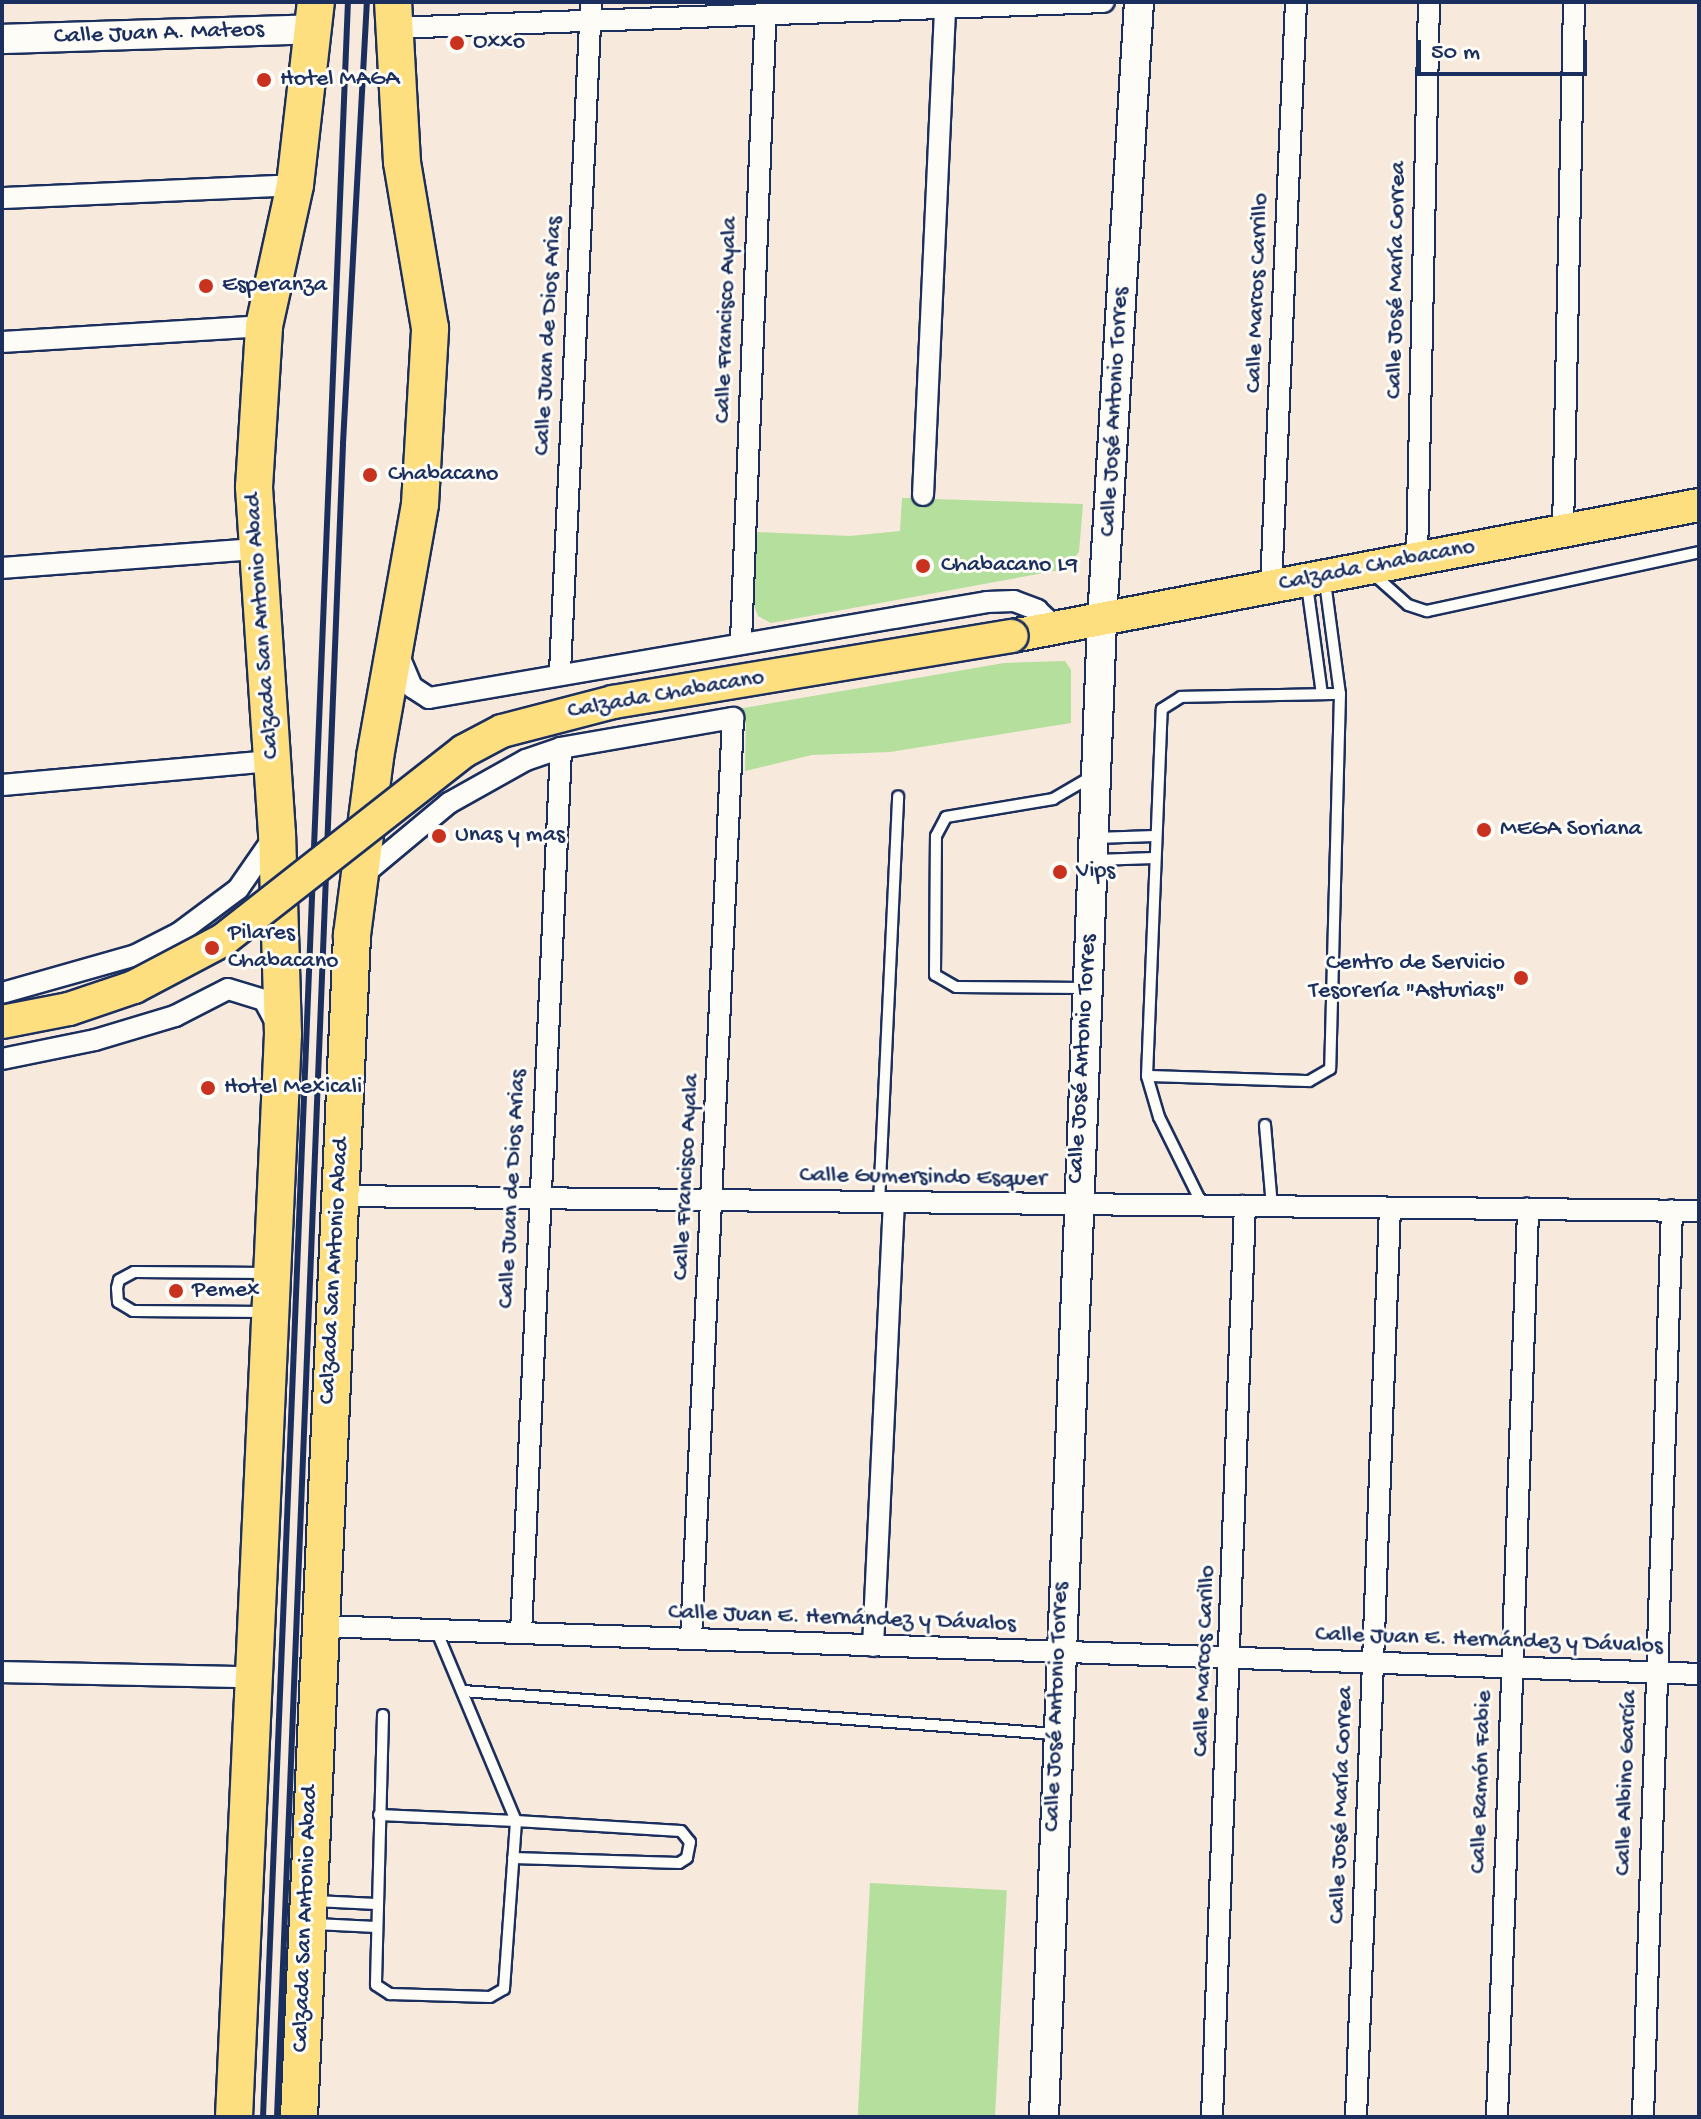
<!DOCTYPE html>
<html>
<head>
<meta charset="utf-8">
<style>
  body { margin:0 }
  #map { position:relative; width:1701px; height:2119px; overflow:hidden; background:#f7e9db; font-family:"Gochi Hand",sans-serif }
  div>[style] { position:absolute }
  .green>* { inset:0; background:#b4df9c; transform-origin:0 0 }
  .roads { filter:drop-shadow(2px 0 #1b2f5e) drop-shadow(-2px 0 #1b2f5e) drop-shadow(0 2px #1b2f5e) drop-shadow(0 -2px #1b2f5e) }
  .lane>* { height:10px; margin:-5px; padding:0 5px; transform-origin:5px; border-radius:5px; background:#fdfcf7 }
  .street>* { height:20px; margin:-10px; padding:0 10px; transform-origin:10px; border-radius:10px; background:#fdfcf7 }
  .secondary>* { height:28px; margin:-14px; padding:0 14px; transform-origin:14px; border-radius:14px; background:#fdfcf7 }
  .primary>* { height:32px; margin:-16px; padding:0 16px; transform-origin:16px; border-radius:16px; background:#fedf80 }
  .highway>* { height:36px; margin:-18px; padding:0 18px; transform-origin:18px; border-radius:18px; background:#fedf80 }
  .rail>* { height:6px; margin:-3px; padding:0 3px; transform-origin:3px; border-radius:3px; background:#1b2f5e }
  .bridges { filter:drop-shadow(2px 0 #1b2f5e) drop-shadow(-2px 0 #1b2f5e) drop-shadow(0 2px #1b2f5e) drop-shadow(0 -2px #1b2f5e) }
  .primary-bridge>* { height:32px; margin:-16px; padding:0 16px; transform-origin:16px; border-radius:16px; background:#fedf80 }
  .dots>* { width:22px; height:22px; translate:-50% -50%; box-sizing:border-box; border:4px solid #fdfcf7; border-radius:50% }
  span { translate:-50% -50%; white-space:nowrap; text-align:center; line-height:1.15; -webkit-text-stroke:6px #fdfcf7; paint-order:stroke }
  .street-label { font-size:24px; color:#1b2f5e }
  .poi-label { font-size:24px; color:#1b2f5e }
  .left { translate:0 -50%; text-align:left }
  .right { translate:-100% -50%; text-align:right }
  .frame { position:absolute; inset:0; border:4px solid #1b2f5e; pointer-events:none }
  .scale { position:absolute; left:1417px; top:40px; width:170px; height:36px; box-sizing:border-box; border:4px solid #1b2f5e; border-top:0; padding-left:10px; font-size:24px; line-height:28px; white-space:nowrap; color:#1b2f5e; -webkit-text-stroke:6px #fdfcf7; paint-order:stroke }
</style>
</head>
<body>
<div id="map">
  <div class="green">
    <div style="clip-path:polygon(902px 498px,1083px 504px,1079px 552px,1065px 569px,771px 623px,758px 616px,752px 600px,755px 532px,850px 536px,900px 531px)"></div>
    <div style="clip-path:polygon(1065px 661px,1071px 670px,1071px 723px,890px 752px,812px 755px,745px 771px,746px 721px,732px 710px,1004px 663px)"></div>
    <div style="left:870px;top:1883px;width:137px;height:234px;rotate:3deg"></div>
  </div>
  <div class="roads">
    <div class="lane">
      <div style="left:1372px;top:573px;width:48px;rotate:41.6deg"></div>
      <div style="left:1408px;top:605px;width:20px;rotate:18deg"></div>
      <div style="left:1427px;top:611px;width:278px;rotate:-12.2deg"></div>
      <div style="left:1325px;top:582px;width:113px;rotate:82.4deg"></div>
      <div style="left:1340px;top:694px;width:375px;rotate:91.5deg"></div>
      <div style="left:1330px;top:1069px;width:24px;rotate:150deg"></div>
      <div style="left:1309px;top:1081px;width:162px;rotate:-178.2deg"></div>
      <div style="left:1147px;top:1076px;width:367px;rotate:-87.7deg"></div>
      <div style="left:1162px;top:709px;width:22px;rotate:-32deg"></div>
      <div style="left:1181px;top:697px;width:159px;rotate:-1.1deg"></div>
      <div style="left:1307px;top:585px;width:110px;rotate:82.2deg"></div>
      <div style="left:1095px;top:838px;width:60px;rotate:-1.9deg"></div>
      <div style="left:1096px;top:860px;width:58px;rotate:-2deg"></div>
      <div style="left:1085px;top:988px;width:129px;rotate:-179.6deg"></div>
      <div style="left:956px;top:987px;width:24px;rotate:-150deg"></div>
      <div style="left:935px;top:975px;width:139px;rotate:-89.6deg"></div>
      <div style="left:936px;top:836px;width:21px;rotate:-62deg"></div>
      <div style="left:946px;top:817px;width:109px;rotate:-9.5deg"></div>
      <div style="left:1053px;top:799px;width:44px;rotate:-30.1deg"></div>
      <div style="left:1147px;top:1076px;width:43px;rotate:73.7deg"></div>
      <div style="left:1159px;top:1117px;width:99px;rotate:63.7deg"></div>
      <div style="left:1265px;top:1125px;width:82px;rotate:85.1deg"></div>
      <div style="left:879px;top:1203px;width:407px;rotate:-87.3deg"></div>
      <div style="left:265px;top:1312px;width:132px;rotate:-179.6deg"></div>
      <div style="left:133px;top:1311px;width:17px;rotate:-149deg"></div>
      <div style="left:118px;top:1302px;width:14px;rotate:-94deg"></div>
      <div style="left:117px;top:1288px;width:8px;rotate:-76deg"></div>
      <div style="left:119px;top:1280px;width:17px;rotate:-28deg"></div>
      <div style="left:134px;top:1272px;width:134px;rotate:0.4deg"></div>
      <div style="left:463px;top:1691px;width:595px;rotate:4.15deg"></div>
      <div style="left:383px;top:1715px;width:270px;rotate:91.5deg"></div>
      <div style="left:376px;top:1985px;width:17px;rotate:33deg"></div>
      <div style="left:390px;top:1994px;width:100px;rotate:1.7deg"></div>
      <div style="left:490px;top:1997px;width:16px;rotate:-30deg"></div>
      <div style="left:504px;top:1989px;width:168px;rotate:-85.9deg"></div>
      <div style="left:516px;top:1821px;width:165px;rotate:3.5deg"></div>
      <div style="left:681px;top:1831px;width:14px;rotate:51deg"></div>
      <div style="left:690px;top:1842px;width:16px;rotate:101deg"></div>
      <div style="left:687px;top:1858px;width:9px;rotate:148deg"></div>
      <div style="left:679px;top:1863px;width:166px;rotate:-178.3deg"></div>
      <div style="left:379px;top:1815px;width:137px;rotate:2.5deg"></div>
      <div style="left:516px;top:1821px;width:207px;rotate:-112.7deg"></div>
      <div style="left:315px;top:1901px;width:61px;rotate:2.8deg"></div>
      <div style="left:315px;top:1924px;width:61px;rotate:2.8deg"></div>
    </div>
    <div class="street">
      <div style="left:392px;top:28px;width:712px;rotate:-2.09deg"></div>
      <div style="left:2px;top:198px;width:293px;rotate:-2.5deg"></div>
      <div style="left:2px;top:342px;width:262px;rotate:-3.5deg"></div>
      <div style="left:923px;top:495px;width:486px;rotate:-87.4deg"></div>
      <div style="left:1563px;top:531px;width:529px;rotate:-88.81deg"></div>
      <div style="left:1417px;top:559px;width:557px;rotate:-88.77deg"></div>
      <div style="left:2px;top:568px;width:254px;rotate:-4.3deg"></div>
      <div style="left:1271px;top:586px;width:585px;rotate:-87.55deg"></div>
      <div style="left:741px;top:641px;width:639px;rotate:-87.76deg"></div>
      <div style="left:398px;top:654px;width:36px;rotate:67deg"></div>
      <div style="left:412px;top:687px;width:20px;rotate:33deg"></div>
      <div style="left:429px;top:698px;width:566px;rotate:-9.76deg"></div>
      <div style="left:987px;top:602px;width:27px;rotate:-2deg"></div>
      <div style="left:1014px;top:601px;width:25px;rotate:21deg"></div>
      <div style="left:1037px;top:610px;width:26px;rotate:43deg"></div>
      <div style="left:560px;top:672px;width:671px;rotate:-87.35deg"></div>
      <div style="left:2px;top:785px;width:271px;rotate:-5.1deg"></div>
      <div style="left:359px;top:878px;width:117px;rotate:-39.8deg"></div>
      <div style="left:449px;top:803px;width:88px;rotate:-29.2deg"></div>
      <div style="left:526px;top:760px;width:37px;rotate:-19deg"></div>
      <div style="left:561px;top:748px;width:175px;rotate:-9.9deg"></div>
      <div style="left:733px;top:718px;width:922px;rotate:92.61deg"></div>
      <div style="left:2px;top:993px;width:139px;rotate:-15.8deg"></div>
      <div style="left:136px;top:955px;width:48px;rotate:-27.1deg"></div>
      <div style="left:179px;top:933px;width:74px;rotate:-36.7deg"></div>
      <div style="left:238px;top:889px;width:63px;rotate:-55.3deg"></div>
      <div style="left:2px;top:1059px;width:95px;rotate:-11.5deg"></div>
      <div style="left:95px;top:1040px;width:84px;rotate:-16.7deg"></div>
      <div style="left:175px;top:1016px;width:59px;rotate:-27deg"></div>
      <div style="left:228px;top:989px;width:38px;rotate:17deg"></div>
      <div style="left:264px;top:1000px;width:27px;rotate:62deg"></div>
      <div style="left:339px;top:1196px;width:1360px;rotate:0.63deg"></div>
      <div style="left:319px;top:1626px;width:1381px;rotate:1.99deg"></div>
      <div style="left:521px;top:1633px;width:886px;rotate:-87.41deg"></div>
      <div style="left:873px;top:1646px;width:443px;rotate:-87.3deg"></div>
      <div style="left:2px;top:1672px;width:249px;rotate:1.2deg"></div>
      <div style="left:1212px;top:2117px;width:912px;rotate:-87.93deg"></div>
      <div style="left:1356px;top:2117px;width:910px;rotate:-87.86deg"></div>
      <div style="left:1497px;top:2117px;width:909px;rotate:-88.04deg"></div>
      <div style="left:1643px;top:2117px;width:907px;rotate:-88.17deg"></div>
    </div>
    <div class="secondary">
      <div style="left:2px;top:39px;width:313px;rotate:-1.8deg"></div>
      <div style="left:1044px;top:2117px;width:1499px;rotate:-87.78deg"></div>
      <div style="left:1102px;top:619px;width:618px;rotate:-86.57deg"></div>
    </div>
    <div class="primary">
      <div style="left:1012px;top:636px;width:699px;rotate:-10.8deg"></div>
    </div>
    <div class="highway">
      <div style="left:234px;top:2117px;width:1084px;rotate:-87.41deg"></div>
      <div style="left:283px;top:1034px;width:200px;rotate:-91.7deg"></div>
      <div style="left:277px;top:834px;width:348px;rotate:-93.8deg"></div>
      <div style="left:254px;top:487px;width:161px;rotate:-86.4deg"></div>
      <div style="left:264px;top:326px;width:144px;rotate:-77.6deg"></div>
      <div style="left:295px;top:185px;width:184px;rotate:-83.5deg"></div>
      <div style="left:299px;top:2117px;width:1183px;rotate:-87.43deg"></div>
      <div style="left:352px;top:935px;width:179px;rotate:-82.6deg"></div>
      <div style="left:375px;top:757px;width:257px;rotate:-79.9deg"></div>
      <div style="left:420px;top:504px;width:176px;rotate:-86.7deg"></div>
      <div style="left:430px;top:328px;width:168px;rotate:-99.6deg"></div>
      <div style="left:402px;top:162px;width:160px;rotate:-93.2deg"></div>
    </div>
  </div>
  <div class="rail">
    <div style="left:263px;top:2117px;width:2117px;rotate:-87.7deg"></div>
    <div style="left:277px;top:2117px;width:1675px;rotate:-87.74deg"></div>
    <div style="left:343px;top:443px;width:442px;rotate:-86.9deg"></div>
  </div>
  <div class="bridges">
    <div class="primary-bridge">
      <div style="left:2px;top:1022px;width:68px;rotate:-11deg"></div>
      <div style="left:69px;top:1009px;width:69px;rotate:-18.7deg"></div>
      <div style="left:134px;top:987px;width:101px;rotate:-27.8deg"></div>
      <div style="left:223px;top:940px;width:306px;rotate:-38.1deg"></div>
      <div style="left:464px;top:751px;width:43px;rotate:-27.8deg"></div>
      <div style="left:502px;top:731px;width:115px;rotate:-14.6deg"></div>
      <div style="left:613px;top:702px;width:404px;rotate:-9.4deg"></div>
    </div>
  </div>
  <div class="dots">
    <div style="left:457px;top:43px;background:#c8321e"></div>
    <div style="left:264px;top:80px;background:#c8321e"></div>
    <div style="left:206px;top:286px;background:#c8321e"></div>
    <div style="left:370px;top:475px;background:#c8321e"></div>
    <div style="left:923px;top:566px;background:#c8321e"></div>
    <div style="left:1484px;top:830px;background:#c8321e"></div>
    <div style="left:439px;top:836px;background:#c8321e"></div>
    <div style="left:1060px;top:872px;background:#c8321e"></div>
    <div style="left:212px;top:948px;background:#c8321e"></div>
    <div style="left:1521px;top:978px;background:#c8321e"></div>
    <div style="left:208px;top:1088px;background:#c8321e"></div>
    <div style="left:176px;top:1291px;background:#c8321e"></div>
  </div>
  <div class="street-label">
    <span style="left:159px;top:34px;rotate:-2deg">Calle Juan A. Mateos</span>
    <span style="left:1397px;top:280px;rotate:-89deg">Calle José María Correa</span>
    <span style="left:1258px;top:293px;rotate:-88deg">Calle Marcos Carrillo</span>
    <span style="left:727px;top:320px;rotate:-88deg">Calle Francisco Ayala</span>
    <span style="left:549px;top:336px;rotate:-87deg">Calle Juan de Dios Arias</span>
    <span style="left:1115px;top:412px;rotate:-87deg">Calle José Antonio Torres</span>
    <span style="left:1377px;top:566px;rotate:-11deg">Calzada Chabacano</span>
    <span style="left:263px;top:626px;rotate:-94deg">Calzada San Antonio Abad</span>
    <span style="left:666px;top:695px;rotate:-10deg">Calzada Chabacano</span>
    <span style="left:1083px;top:1059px;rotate:-87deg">Calle José Antonio Torres</span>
    <span style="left:687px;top:1177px;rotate:-87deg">Calle Francisco Ayala</span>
    <span style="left:923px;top:1178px;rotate:1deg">Calle Gumersindo Esquer</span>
    <span style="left:513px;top:1189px;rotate:-87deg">Calle Juan de Dios Arias</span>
    <span style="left:335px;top:1271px;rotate:-87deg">Calzada San Antonio Abad</span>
    <span style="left:842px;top:1619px;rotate:2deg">Calle Juan E. Hernández y Dávalos</span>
    <span style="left:1489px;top:1641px;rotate:2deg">Calle Juan E. Hernández y Dávalos</span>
    <span style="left:1205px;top:1661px;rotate:-88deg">Calle Marcos Carillo</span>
    <span style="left:1057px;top:1707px;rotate:-88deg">Calle José Antonio Torres</span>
    <span style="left:1482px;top:1782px;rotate:-88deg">Calle Ramón Fabie</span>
    <span style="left:1627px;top:1783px;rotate:-88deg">Calle Albino García</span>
    <span style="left:1342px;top:1805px;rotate:-88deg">Calle José María Correa</span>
    <span style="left:306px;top:1919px;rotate:-88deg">Calzada San Antonio Abad</span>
  </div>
  <div class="poi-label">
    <span class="left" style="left:473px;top:43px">Oxxo</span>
    <span class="left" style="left:280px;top:80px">Hotel MAGA</span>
    <span class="left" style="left:222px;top:286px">Esperanza</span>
    <span class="left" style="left:388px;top:475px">Chabacano</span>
    <span class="left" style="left:941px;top:566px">Chabacano L9</span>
    <span class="left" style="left:1500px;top:830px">MEGA Soriana</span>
    <span class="left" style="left:455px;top:836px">Unas y mas</span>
    <span class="left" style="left:1076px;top:872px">Vips</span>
    <span class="left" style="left:228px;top:948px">Pilares<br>Chabacano</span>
    <span class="right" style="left:1505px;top:978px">Centro de Servicio<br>Tesorería "Asturias"</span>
    <span class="left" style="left:224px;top:1088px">Hotel Mexicali</span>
    <span class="left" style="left:192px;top:1291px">Pemex</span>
  </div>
  <div class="frame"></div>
  <div class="scale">50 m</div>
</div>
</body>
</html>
